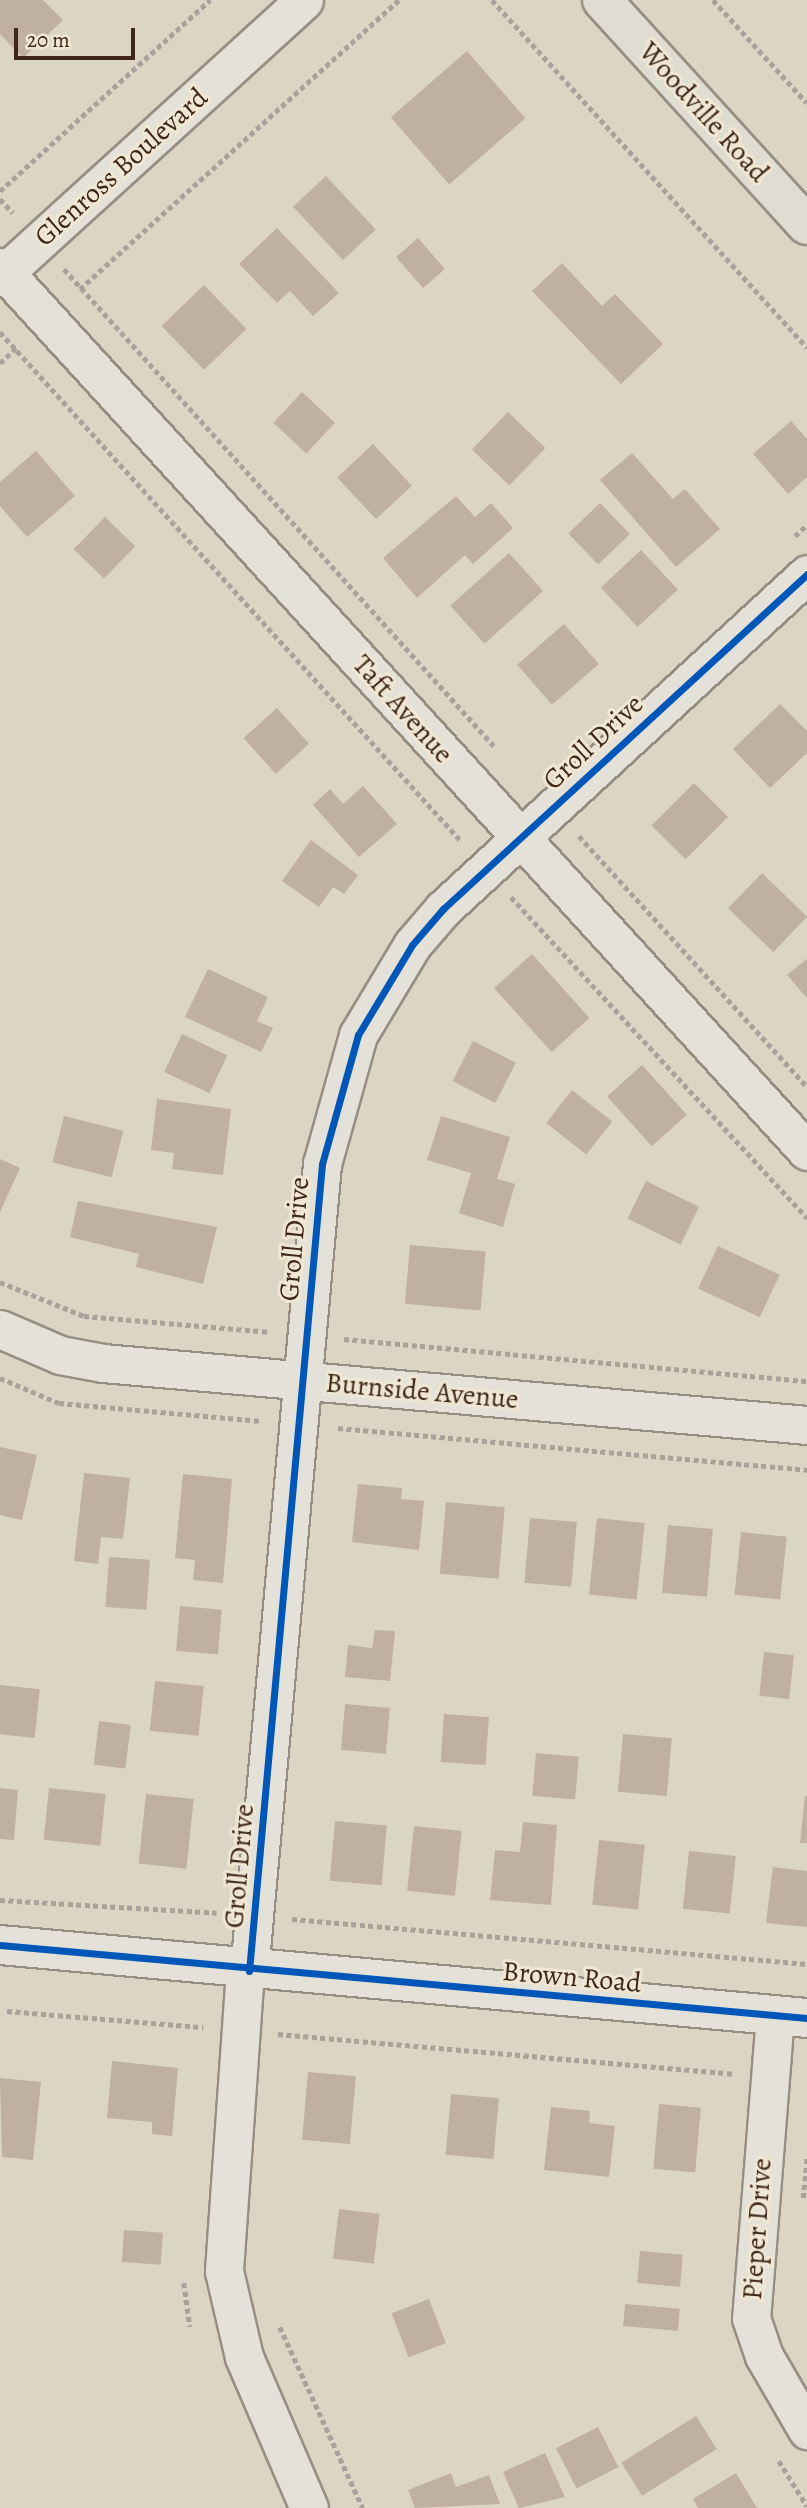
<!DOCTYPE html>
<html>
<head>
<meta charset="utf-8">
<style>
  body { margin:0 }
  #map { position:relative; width:807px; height:2508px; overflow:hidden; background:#dcd5c4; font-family:Alegreya,serif }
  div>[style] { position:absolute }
  .building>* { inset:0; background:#bfb0a0; transform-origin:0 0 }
  .path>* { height:4.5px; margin-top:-2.25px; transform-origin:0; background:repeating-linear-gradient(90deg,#a7a29a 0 5px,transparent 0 8.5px) }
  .roads { filter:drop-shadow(2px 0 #968e83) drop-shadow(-2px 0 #968e83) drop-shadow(0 2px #968e83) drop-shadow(0 -2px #968e83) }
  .street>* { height:37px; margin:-18.5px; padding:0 18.5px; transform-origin:18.5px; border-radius:18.5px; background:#e4e1d8 }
  .secondary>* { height:38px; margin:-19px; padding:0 19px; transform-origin:19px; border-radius:19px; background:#e4e1d8 }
  .primary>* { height:38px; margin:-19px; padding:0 19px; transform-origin:19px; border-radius:19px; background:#dfdcd2 }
  .cycleway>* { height:7px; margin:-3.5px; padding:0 3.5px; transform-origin:3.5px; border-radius:3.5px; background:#0057b8 }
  span { translate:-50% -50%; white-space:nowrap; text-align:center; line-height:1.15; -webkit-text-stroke:6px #efe7d2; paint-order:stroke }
  .street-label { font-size:28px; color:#3e261b }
  .scale { position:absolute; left:14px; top:28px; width:121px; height:32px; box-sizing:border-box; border:4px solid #3e261b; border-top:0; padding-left:9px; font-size:21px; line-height:24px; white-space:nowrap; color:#3e261b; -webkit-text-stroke:5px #efe7d2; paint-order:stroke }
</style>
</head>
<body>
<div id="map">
  <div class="building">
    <div style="clip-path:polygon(0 0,43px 0,63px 20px,23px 58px,0 34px)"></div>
    <div style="left:467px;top:51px;width:89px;height:101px;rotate:49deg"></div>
    <div style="left:326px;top:176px;width:73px;height:45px;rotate:47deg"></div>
    <div style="clip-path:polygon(277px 228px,339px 293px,313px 316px,290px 291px,277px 303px,239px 264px)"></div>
    <div style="left:418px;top:238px;width:41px;height:29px;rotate:49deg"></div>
    <div style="clip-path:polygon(562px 263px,602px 306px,615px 294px,663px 344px,621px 384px,532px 291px)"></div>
    <div style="left:204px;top:285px;width:61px;height:59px;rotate:46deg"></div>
    <div style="left:302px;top:392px;width:45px;height:42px;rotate:43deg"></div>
    <div style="left:508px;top:412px;width:52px;height:52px;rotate:44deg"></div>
    <div style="clip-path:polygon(791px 421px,807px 439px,807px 477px,788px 494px,753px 454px)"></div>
    <div style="left:373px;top:444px;width:57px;height:49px;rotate:47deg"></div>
    <div style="clip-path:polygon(36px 451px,75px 496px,27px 537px,0 506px,0 482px)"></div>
    <div style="clip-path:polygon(632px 453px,673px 499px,685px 489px,720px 529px,676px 567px,600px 480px)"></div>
    <div style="clip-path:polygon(456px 496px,475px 517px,491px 503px,513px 528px,473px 564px,465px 555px,417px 598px,383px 558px)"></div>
    <div style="left:600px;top:503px;width:43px;height:44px;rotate:46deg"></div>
    <div style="left:105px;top:517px;width:42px;height:45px;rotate:44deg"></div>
    <div style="left:641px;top:550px;width:54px;height:55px;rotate:47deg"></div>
    <div style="left:509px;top:553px;width:51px;height:79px;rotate:48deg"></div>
    <div style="left:564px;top:624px;width:53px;height:62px;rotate:49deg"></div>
    <div style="clip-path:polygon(780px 704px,807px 731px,807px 753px,770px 788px,733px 749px)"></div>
    <div style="left:277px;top:708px;width:48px;height:45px;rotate:48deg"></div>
    <div style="left:694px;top:783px;width:48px;height:60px;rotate:45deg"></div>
    <div style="clip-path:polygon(363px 786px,397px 824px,359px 857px,313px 805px,330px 789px,343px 804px)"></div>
    <div style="clip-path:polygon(311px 840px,358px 875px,344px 894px,333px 887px,319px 907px,282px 881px)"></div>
    <div style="left:762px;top:873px;width:63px;height:49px;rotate:44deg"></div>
    <div style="left:532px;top:954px;width:86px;height:51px;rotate:48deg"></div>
    <div style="clip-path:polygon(807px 959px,807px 998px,787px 975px)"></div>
    <div style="clip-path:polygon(208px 969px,268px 997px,257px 1021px,273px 1028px,261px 1052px,185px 1017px)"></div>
    <div style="left:182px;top:1034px;width:50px;height:42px;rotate:25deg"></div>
    <div style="left:473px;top:1041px;width:48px;height:45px;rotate:27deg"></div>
    <div style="left:642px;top:1065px;width:67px;height:47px;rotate:48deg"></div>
    <div style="left:572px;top:1090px;width:51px;height:42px;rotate:38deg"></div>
    <div style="clip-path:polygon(157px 1099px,231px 1109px,223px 1175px,172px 1169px,174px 1153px,151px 1150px)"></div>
    <div style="left:64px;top:1116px;width:61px;height:48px;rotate:14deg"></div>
    <div style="clip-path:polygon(441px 1116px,510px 1137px,497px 1179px,515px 1184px,503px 1227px,459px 1213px,471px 1173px,427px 1160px)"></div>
    <div style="clip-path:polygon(0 1159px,20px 1168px,0 1212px)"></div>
    <div style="left:646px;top:1181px;width:59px;height:42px;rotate:26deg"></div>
    <div style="clip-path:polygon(78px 1201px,217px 1227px,203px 1284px,136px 1267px,139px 1254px,70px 1237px)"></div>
    <div style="left:410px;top:1245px;width:76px;height:59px;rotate:5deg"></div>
    <div style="left:718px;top:1246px;width:68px;height:47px;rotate:25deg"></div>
    <div style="clip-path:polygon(0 1447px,37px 1455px,22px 1520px,0 1515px)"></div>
    <div style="clip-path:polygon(84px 1473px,130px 1478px,123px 1539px,101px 1537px,98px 1564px,74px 1561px)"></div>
    <div style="clip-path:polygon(183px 1474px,232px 1479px,223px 1583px,193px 1580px,195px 1560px,175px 1558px)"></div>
    <div style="clip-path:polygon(358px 1484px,402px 1488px,401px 1499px,424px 1501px,419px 1550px,352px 1542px)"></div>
    <div style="left:446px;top:1502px;width:59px;height:72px;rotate:5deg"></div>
    <div style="left:530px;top:1518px;width:47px;height:65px;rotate:5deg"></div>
    <div style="left:597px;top:1518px;width:48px;height:77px;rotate:6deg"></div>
    <div style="left:668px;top:1525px;width:45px;height:68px;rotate:5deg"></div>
    <div style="left:741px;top:1532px;width:46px;height:63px;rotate:6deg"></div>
    <div style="left:109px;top:1557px;width:41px;height:50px;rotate:4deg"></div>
    <div style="left:180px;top:1606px;width:42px;height:45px;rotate:5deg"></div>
    <div style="clip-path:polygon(375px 1630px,395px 1631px,390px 1681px,345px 1677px,348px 1645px,372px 1648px)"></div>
    <div style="left:764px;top:1652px;width:30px;height:44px;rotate:6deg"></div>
    <div style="left:155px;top:1681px;width:49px;height:50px;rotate:6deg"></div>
    <div style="left:0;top:1685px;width:40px;height:49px;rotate:6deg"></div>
    <div style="left:345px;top:1704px;width:45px;height:46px;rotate:5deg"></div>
    <div style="left:444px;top:1714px;width:45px;height:48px;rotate:4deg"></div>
    <div style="left:99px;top:1721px;width:32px;height:44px;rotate:7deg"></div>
    <div style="left:623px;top:1734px;width:49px;height:58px;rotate:5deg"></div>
    <div style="left:536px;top:1753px;width:43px;height:43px;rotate:5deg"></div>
    <div style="clip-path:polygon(0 1788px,18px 1790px,14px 1840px,0 1839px)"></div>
    <div style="left:49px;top:1788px;width:57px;height:52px;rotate:6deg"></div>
    <div style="left:146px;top:1794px;width:48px;height:70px;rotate:6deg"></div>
    <div style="clip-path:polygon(805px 1796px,807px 1796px,807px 1843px,800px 1843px)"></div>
    <div style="left:335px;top:1821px;width:52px;height:60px;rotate:5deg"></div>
    <div style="clip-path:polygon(523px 1822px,557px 1825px,551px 1905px,490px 1900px,495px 1850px,520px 1852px)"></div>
    <div style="left:414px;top:1826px;width:48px;height:65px;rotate:6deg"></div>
    <div style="left:599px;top:1840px;width:46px;height:65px;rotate:6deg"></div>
    <div style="left:689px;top:1851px;width:47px;height:58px;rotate:6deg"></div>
    <div style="clip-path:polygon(773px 1867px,807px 1871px,807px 1927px,766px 1923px)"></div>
    <div style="clip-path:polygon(112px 2061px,178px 2068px,172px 2136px,152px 2134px,152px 2122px,107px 2118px)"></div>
    <div style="left:308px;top:2072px;width:48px;height:68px;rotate:5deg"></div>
    <div style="clip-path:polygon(0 2078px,41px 2082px,33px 2160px,2px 2157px)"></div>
    <div style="left:451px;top:2094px;width:48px;height:61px;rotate:5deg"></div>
    <div style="left:659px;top:2104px;width:42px;height:65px;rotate:5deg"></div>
    <div style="clip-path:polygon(551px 2107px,590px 2111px,589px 2123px,615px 2126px,609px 2177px,544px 2170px)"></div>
    <div style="left:339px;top:2209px;width:41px;height:50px;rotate:7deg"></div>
    <div style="left:124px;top:2230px;width:39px;height:32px;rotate:4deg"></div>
    <div style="left:640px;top:2251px;width:43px;height:32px;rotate:5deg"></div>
    <div style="left:429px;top:2299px;width:47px;height:40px;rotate:69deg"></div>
    <div style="left:625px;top:2304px;width:55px;height:22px;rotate:5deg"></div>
    <div style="left:696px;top:2416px;width:39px;height:88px;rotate:58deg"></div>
    <div style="left:598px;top:2427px;width:45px;height:47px;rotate:63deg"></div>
    <div style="clip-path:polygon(545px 2453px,565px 2497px,519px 2508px,503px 2472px)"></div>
    <div style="clip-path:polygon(451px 2473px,456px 2487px,489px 2475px,500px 2504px,415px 2508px,408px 2490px)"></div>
    <div style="clip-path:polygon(736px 2473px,757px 2508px,698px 2508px,693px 2499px)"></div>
  </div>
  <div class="path">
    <div style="left:492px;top:0;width:469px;rotate:47.8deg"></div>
    <div style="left:713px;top:0;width:139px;rotate:47.6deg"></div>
    <div style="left:0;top:191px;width:284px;rotate:-42.3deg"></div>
    <div style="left:0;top:199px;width:19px;rotate:47deg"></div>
    <div style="left:64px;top:269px;width:642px;rotate:47.97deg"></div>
    <div style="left:80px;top:289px;width:430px;rotate:-42.2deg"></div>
    <div style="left:0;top:332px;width:687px;rotate:47.83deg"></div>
    <div style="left:0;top:363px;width:23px;rotate:-43deg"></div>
    <div style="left:795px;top:536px;width:16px;rotate:-43deg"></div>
    <div style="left:579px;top:836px;width:339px;rotate:47.7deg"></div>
    <div style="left:511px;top:897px;width:437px;rotate:47.3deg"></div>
    <div style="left:0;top:1282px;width:91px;rotate:22deg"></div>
    <div style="left:84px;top:1316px;width:186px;rotate:4.9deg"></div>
    <div style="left:344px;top:1339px;width:465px;rotate:5.2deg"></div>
    <div style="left:0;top:1378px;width:64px;rotate:23deg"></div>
    <div style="left:59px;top:1403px;width:201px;rotate:5.1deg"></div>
    <div style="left:338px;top:1428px;width:471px;rotate:5.1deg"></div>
    <div style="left:0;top:1900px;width:217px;rotate:3.4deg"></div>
    <div style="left:292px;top:1919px;width:517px;rotate:4.99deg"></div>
    <div style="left:7px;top:2011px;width:197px;rotate:4.7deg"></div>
    <div style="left:278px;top:2034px;width:457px;rotate:5deg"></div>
    <div style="left:803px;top:2198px;width:41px;rotate:-84.4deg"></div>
    <div style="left:184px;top:2283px;width:44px;rotate:82.2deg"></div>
    <div style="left:280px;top:2327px;width:199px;rotate:65.4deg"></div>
    <div style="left:779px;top:2461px;width:53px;rotate:58.1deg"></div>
  </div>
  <div class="roads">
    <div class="street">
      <div style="left:0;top:267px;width:1197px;rotate:47.61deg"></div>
      <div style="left:0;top:277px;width:411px;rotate:-42.3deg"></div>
      <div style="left:0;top:1329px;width:65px;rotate:23.4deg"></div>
      <div style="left:60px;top:1355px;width:44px;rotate:10.5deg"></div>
      <div style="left:103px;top:1363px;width:707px;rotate:5.03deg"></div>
      <div style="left:245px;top:1970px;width:302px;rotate:94deg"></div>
      <div style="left:224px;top:2271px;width:88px;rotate:76.9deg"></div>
      <div style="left:244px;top:2357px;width:164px;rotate:66.7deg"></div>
      <div style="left:249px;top:1971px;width:810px;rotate:-84.83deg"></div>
      <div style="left:322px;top:1164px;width:134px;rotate:-74.4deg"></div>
      <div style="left:358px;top:1035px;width:105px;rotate:-59deg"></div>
      <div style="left:412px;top:945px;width:48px;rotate:-49.3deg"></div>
      <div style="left:443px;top:909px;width:495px;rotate:-42.6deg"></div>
      <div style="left:775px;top:2015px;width:304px;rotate:94.5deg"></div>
      <div style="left:751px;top:2318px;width:40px;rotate:71.1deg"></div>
      <div style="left:764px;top:2356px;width:86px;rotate:59.8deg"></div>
    </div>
    <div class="secondary">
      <div style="left:0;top:1945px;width:810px;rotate:5.17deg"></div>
    </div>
    <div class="primary">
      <div style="left:602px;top:0;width:304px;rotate:47.7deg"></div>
    </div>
  </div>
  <div class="cycleway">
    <div style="left:0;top:1945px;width:810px;rotate:5.17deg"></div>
    <div style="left:249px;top:1971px;width:810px;rotate:-84.83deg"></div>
    <div style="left:322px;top:1164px;width:134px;rotate:-74.4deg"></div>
    <div style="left:358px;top:1035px;width:105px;rotate:-59deg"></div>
    <div style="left:412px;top:945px;width:48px;rotate:-49.3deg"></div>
    <div style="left:443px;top:909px;width:495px;rotate:-42.6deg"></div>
  </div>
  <div class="street-label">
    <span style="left:704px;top:112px;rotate:48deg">Woodville Road</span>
    <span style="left:121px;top:167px;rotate:-42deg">Glenross Boulevard</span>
    <span style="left:403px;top:709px;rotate:48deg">Taft Avenue</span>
    <span style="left:593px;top:742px;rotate:-43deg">Groll Drive</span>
    <span style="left:294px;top:1239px;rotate:-85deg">Groll Drive</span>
    <span style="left:422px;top:1391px;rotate:5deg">Burnside Avenue</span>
    <span style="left:239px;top:1866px;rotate:-85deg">Groll Drive</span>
    <span style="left:572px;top:1977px;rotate:5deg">Brown Road</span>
    <span style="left:757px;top:2229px;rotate:-86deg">Pieper Drive</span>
  </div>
  <div class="scale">20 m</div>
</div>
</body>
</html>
